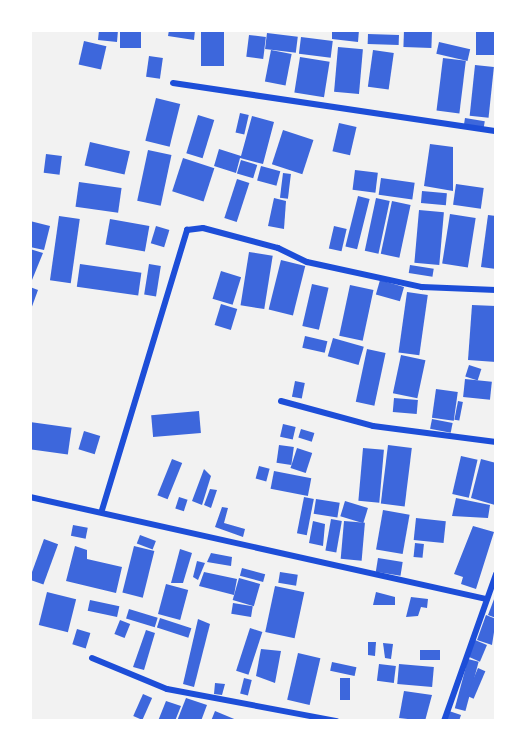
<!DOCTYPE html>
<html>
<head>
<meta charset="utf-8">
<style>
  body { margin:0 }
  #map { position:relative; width:526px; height:751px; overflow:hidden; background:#f2f2f2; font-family:Arial,sans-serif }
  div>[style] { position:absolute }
  .building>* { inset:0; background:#3d67dc; transform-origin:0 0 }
  .minor>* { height:6px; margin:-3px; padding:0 3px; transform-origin:3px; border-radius:3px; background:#1d4ed8 }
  span { translate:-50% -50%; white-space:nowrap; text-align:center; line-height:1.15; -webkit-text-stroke:6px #fff; paint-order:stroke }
  .frame { position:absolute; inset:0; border:32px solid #fff; pointer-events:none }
</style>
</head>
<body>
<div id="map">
  <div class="building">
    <div style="clip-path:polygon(99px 30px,118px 30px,117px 42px,98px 40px)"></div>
    <div style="left:120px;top:30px;width:21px;height:18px"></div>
    <div style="clip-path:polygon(169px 30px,195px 30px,194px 40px,168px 36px)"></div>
    <div style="left:201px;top:30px;width:23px;height:36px"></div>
    <div style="clip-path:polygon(332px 30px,359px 30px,358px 42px,332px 39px)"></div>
    <div style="left:404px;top:30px;width:28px;height:17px;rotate:2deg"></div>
    <div style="left:476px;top:30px;width:20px;height:25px"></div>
    <div style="left:267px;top:33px;width:31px;height:16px;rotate:7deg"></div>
    <div style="left:368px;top:34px;width:31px;height:10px;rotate:2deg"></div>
    <div style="left:249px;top:35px;width:17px;height:22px;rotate:7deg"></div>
    <div style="left:301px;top:37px;width:32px;height:17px;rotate:7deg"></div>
    <div style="left:84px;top:41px;width:23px;height:24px;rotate:13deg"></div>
    <div style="left:439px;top:42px;width:32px;height:12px;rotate:13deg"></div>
    <div style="left:338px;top:47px;width:25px;height:45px;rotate:5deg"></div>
    <div style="left:271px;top:50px;width:21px;height:32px;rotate:11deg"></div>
    <div style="left:373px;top:50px;width:21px;height:37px;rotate:8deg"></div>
    <div style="left:149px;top:56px;width:14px;height:21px;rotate:8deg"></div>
    <div style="left:300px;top:57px;width:30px;height:36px;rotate:9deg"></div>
    <div style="left:443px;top:58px;width:23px;height:53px;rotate:7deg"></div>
    <div style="left:475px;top:65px;width:19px;height:51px;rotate:6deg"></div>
    <div style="left:156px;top:98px;width:25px;height:44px;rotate:14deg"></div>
    <div style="left:240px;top:113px;width:9px;height:20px;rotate:13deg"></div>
    <div style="left:198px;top:115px;width:17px;height:40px;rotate:17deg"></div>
    <div style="clip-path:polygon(252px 116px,274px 122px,263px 164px,240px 158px,236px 173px,214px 166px,219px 149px,241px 156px)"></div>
    <div style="left:465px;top:118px;width:20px;height:9px;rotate:9deg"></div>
    <div style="left:339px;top:123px;width:18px;height:29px;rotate:13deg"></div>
    <div style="left:283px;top:130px;width:32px;height:36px;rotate:18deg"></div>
    <div style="left:90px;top:142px;width:41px;height:24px;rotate:13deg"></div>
    <div style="clip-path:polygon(430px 144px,453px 147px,453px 191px,424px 186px)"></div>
    <div style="left:148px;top:150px;width:24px;height:52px;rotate:12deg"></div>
    <div style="left:46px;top:154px;width:16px;height:19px;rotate:7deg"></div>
    <div style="left:183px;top:158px;width:33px;height:35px;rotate:18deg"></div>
    <div style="left:241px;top:160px;width:17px;height:14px;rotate:17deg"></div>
    <div style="left:261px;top:166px;width:20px;height:15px;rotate:15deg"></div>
    <div style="left:355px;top:170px;width:23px;height:20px;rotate:7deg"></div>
    <div style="left:283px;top:173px;width:8px;height:25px;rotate:7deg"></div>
    <div style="left:381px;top:178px;width:34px;height:17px;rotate:8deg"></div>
    <div style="left:237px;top:179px;width:13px;height:41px;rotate:18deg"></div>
    <div style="left:79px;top:182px;width:43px;height:25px;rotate:8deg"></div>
    <div style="left:456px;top:184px;width:28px;height:21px;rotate:8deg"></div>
    <div style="left:422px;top:191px;width:25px;height:12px;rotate:5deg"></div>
    <div style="left:358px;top:196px;width:12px;height:52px;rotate:14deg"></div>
    <div style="clip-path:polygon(274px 198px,286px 201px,284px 229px,268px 226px)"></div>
    <div style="left:376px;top:198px;width:14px;height:54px;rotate:12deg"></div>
    <div style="left:392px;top:201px;width:19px;height:54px;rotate:12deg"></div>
    <div style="left:419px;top:210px;width:25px;height:53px;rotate:5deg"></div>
    <div style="left:450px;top:214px;width:26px;height:50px;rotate:9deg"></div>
    <div style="clip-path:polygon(488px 215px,496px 216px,496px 269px,481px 267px)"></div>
    <div style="left:59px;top:216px;width:21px;height:65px;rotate:8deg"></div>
    <div style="left:110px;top:219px;width:40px;height:26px;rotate:10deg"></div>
    <div style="clip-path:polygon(30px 221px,50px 226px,44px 250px,30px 247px)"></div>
    <div style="left:156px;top:226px;width:14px;height:18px;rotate:17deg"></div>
    <div style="left:334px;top:226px;width:13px;height:23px;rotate:13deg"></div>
    <div style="clip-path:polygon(30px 249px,43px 253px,32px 280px,30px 280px)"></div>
    <div style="left:249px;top:252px;width:24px;height:54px;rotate:9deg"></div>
    <div style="left:281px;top:260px;width:25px;height:51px;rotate:14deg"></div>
    <div style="left:80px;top:264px;width:62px;height:23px;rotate:8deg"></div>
    <div style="left:149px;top:264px;width:12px;height:31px;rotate:9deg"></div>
    <div style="left:410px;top:265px;width:24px;height:8px;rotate:9deg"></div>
    <div style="left:221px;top:271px;width:21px;height:29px;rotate:17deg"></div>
    <div style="left:380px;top:280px;width:25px;height:15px;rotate:16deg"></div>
    <div style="left:312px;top:284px;width:17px;height:43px;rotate:13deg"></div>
    <div style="left:350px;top:285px;width:24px;height:52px;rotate:12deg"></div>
    <div style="clip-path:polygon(30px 287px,38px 290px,30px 312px)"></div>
    <div style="left:407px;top:292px;width:21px;height:61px;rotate:8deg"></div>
    <div style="left:221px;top:304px;width:17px;height:22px;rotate:17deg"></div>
    <div style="clip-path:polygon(472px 305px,496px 306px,496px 362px,468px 360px)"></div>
    <div style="left:305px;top:336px;width:23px;height:12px;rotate:13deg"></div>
    <div style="left:333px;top:338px;width:32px;height:19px;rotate:16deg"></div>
    <div style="left:367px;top:349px;width:19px;height:54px;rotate:12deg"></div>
    <div style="left:401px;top:355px;width:25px;height:39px;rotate:12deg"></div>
    <div style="left:469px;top:365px;width:13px;height:12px;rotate:18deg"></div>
    <div style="left:465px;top:379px;width:27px;height:18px;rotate:6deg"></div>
    <div style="left:295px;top:381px;width:10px;height:16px;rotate:11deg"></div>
    <div style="left:436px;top:389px;width:22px;height:29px;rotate:8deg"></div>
    <div style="left:394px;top:398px;width:24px;height:14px;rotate:5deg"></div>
    <div style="left:458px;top:401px;width:5px;height:19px;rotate:11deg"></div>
    <div style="left:199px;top:411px;width:22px;height:48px;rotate:85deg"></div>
    <div style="left:432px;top:419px;width:21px;height:10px;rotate:11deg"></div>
    <div style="left:30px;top:422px;width:42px;height:27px;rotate:8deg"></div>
    <div style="left:283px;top:424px;width:13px;height:13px;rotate:13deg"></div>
    <div style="left:301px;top:429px;width:14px;height:9px;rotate:17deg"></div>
    <div style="left:84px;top:431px;width:17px;height:19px;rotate:17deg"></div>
    <div style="left:279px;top:445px;width:15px;height:18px;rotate:8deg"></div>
    <div style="left:388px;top:445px;width:24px;height:59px;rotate:7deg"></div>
    <div style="left:297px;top:448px;width:16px;height:21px;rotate:18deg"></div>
    <div style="left:363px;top:448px;width:21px;height:53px;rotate:5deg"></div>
    <div style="left:461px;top:456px;width:17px;height:39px;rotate:13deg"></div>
    <div style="left:172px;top:459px;width:11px;height:39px;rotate:22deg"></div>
    <div style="clip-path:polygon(481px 459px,496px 463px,495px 505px,471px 498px)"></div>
    <div style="left:259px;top:466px;width:11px;height:13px;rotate:15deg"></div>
    <div style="clip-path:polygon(204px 469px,211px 476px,202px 505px,192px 501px)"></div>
    <div style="left:274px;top:471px;width:38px;height:18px;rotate:11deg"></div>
    <div style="clip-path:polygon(210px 489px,217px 490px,211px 508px,204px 505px)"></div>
    <div style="left:179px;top:497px;width:9px;height:12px;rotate:18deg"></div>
    <div style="left:304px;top:497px;width:10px;height:37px;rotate:11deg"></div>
    <div style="clip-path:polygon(456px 498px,490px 505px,488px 518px,452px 516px)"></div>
    <div style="left:316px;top:499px;width:24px;height:15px;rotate:9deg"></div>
    <div style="left:345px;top:501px;width:24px;height:16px;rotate:17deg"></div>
    <div style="clip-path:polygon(222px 507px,228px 508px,224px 523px,245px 529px,243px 537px,215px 527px)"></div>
    <div style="left:383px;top:510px;width:27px;height:40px;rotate:10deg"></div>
    <div style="left:416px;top:518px;width:30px;height:22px;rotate:6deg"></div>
    <div style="left:331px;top:519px;width:11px;height:32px;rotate:10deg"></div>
    <div style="clip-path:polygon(313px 521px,325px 524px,323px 546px,309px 543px)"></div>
    <div style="left:344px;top:521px;width:21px;height:38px;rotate:5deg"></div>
    <div style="left:73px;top:525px;width:15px;height:11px;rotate:11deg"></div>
    <div style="clip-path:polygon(473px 526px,494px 532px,476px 589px,461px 584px,463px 577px,454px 574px)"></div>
    <div style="left:140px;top:535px;width:17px;height:9px;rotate:21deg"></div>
    <div style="left:44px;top:539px;width:15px;height:43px;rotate:20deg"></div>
    <div style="left:415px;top:543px;width:9px;height:14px;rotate:6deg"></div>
    <div style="clip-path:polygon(75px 546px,87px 550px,87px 559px,122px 567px,116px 593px,66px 581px)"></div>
    <div style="left:134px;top:546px;width:21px;height:48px;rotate:14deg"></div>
    <div style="clip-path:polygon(180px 549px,192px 553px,183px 583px,171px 583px)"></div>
    <div style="clip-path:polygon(211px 553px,232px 557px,231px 566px,207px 562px)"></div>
    <div style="left:378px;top:558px;width:25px;height:14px;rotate:9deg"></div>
    <div style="clip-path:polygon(197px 561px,205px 563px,198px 580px,193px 577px)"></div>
    <div style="left:242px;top:568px;width:24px;height:8px;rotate:15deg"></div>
    <div style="clip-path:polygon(204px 572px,237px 579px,234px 595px,199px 586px)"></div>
    <div style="left:280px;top:572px;width:18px;height:11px;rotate:9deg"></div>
    <div style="left:239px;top:578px;width:22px;height:23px;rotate:16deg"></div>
    <div style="left:166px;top:584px;width:23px;height:31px;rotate:15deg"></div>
    <div style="left:275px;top:586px;width:30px;height:47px;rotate:12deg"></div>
    <div style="left:47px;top:592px;width:30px;height:34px;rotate:14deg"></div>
    <div style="clip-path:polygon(376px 592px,395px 597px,395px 605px,373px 605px)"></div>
    <div style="clip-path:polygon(496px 594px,496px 618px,488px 615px)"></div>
    <div style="clip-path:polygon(411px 597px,428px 599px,427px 608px,421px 607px,418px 616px,406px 617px)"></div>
    <div style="left:90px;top:600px;width:30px;height:11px;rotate:12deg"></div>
    <div style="left:233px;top:603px;width:20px;height:11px;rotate:9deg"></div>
    <div style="left:129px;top:609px;width:30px;height:10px;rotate:17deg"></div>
    <div style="clip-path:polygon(486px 615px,496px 619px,492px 645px,477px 640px)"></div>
    <div style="left:160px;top:618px;width:33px;height:10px;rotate:18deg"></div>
    <div style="clip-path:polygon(198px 619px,210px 624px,194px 687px,183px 684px)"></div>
    <div style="left:120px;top:620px;width:11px;height:15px;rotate:22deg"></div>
    <div style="left:250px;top:628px;width:13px;height:45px;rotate:18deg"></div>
    <div style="left:77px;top:629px;width:14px;height:16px;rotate:17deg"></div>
    <div style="clip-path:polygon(146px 630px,155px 633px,144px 670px,133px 667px)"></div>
    <div style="left:475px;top:640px;width:13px;height:18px;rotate:23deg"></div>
    <div style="clip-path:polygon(368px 642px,376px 642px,375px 656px,368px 655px)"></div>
    <div style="clip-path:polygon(383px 643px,393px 644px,391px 659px,385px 658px)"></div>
    <div style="clip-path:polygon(261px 649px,281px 651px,275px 683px,256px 676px)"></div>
    <div style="left:420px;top:650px;width:20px;height:10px"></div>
    <div style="left:298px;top:653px;width:23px;height:48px;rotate:13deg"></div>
    <div style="left:468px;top:659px;width:11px;height:51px;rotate:15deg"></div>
    <div style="left:332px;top:662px;width:25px;height:9px;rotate:12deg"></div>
    <div style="left:379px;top:664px;width:17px;height:17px;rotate:7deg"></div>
    <div style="left:399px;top:664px;width:35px;height:20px;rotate:5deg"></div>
    <div style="left:478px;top:668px;width:8px;height:30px;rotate:23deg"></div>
    <div style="left:244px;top:678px;width:8px;height:16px;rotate:14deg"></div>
    <div style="left:340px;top:678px;width:10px;height:22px"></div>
    <div style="clip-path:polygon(215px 683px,225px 684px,222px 695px,214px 694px)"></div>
    <div style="clip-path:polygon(404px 691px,432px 695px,425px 721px,399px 718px)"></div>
    <div style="left:143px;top:694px;width:10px;height:24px;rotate:24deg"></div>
    <div style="clip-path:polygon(186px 698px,207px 705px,201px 721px,177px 721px)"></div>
    <div style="clip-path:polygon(166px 701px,181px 706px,175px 721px,158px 721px)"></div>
    <div style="clip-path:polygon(215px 711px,239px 721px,211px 721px)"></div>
    <div style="clip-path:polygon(449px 711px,461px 715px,459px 721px,446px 721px)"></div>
  </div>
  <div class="minor">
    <div style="left:173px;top:83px;width:327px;rotate:8.5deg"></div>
    <div style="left:281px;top:401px;width:95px;rotate:15.2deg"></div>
    <div style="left:373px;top:426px;width:124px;rotate:7.4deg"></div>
    <div style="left:30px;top:497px;width:468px;rotate:12.6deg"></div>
    <div style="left:102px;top:510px;width:293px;rotate:-73.1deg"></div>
    <div style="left:187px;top:230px;width:16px;rotate:-7deg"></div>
    <div style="left:203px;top:228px;width:78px;rotate:14.9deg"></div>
    <div style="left:278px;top:248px;width:32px;rotate:26deg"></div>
    <div style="left:307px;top:262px;width:118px;rotate:12.3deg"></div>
    <div style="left:422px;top:287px;width:74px;rotate:2.3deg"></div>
    <div style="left:92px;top:658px;width:81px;rotate:22.5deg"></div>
    <div style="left:167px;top:689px;width:173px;rotate:10.7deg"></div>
    <div style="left:444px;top:721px;width:156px;rotate:-70.5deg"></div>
  </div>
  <div class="frame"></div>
</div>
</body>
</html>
